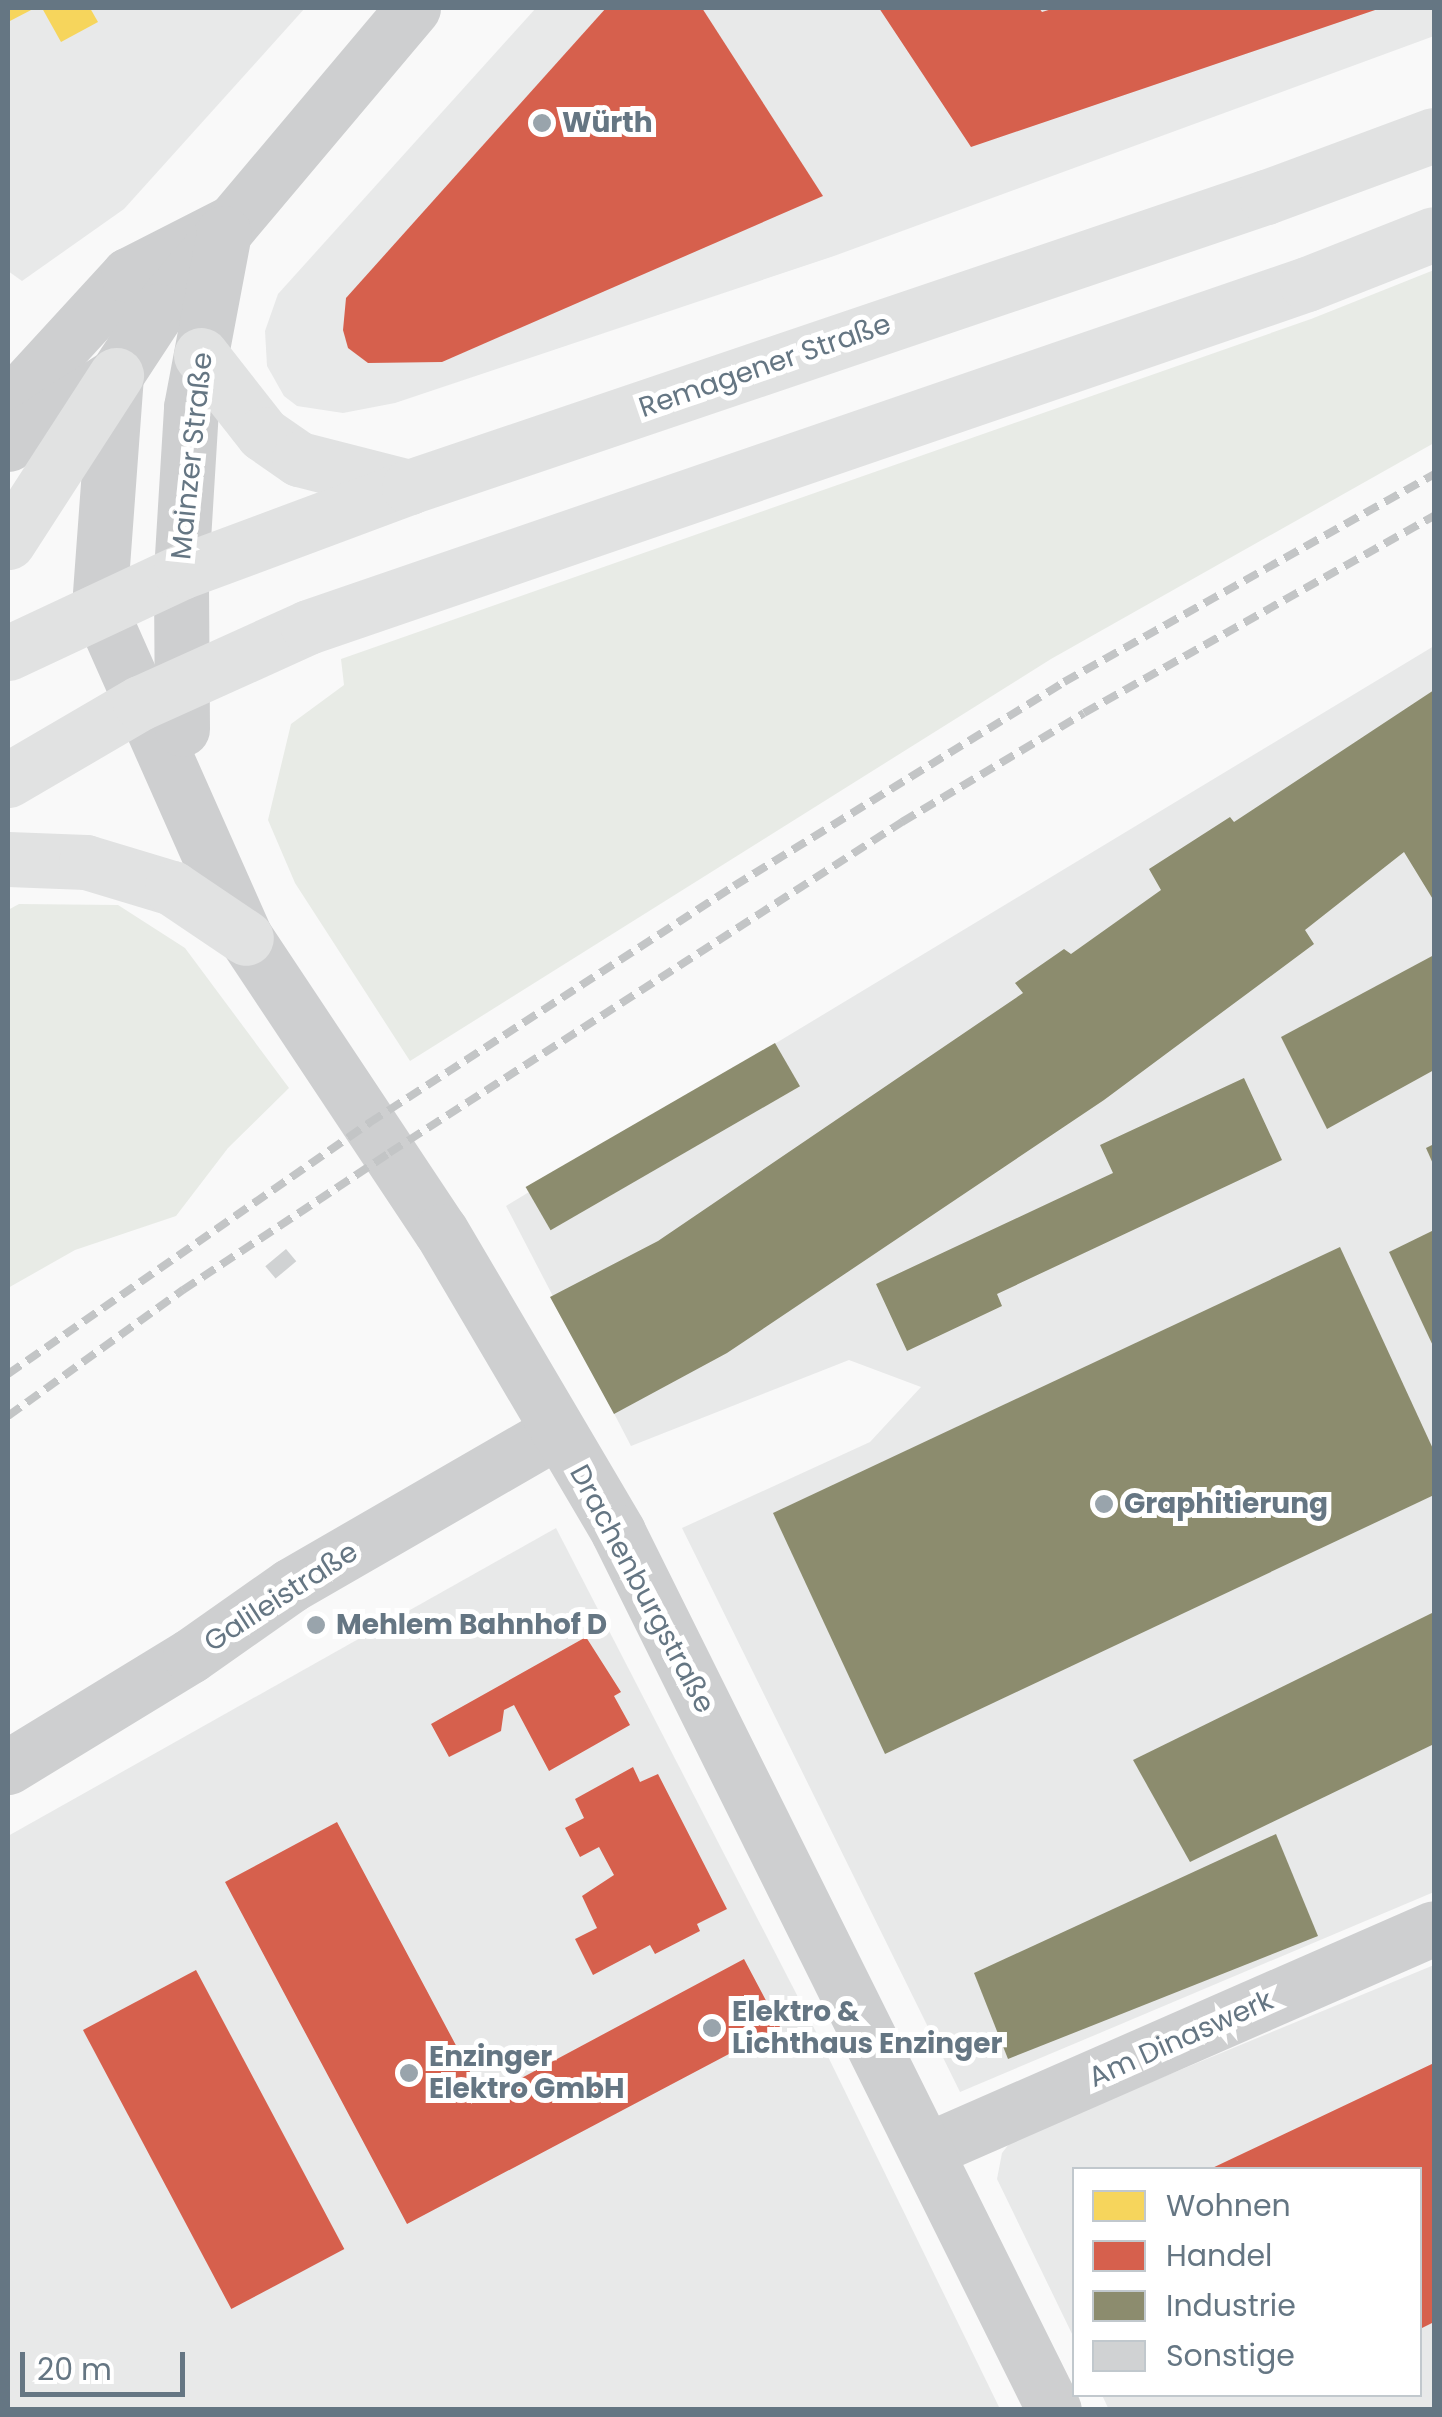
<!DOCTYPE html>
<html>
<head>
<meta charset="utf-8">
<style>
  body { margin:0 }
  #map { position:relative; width:1442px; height:2417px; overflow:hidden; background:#f9f9f9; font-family:Poppins,sans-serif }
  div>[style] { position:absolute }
  .built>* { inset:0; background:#e8e9e9 }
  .green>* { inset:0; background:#e8ebe6 }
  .homes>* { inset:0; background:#f6d55c }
  .shops>* { inset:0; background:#d6604d; transform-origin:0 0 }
  .industry>* { inset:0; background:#8c8c6e; transform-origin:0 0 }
  .building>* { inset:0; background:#d0d2d3; transform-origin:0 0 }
  .minor>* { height:55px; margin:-27.5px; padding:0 27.5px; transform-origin:27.5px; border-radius:27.5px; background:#cecfd0 }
  .tertiary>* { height:55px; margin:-27.5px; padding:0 27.5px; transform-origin:27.5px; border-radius:27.5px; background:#cecfd0 }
  .primary>* { height:55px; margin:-27.5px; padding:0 27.5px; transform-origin:27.5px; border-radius:27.5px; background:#e1e2e2 }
  .rail>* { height:8px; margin-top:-4px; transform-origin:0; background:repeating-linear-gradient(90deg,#c3c5c6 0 15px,transparent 0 23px) }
  .dots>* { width:28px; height:28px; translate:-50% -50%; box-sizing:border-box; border:5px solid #fff; border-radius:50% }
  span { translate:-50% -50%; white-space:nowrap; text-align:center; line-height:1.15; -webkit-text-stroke:10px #fff; paint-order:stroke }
  .poi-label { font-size:28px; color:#657683; font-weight:700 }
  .left { translate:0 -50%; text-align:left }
  .street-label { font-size:28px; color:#657683 }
  .frame { position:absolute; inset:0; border:10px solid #657683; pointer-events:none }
  .legend { position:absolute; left:1072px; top:2167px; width:350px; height:230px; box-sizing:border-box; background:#fff; border:2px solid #c1c8cd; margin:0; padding:12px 18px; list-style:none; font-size:30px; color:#657683 }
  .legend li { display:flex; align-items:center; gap:20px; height:50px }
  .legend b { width:50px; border:2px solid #c1c8cd }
  .scale { position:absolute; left:20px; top:2352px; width:165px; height:45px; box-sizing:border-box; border:5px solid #657683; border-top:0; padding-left:12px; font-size:30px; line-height:35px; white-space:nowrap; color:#657683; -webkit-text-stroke:8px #fff; paint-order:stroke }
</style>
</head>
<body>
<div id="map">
  <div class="built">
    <div style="clip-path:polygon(8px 8px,305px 8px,124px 209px,22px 281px,8px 271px)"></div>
    <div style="clip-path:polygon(536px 8px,1434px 8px,1434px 36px,834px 256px,395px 403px,343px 413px,297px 406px,284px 396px,267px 366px,265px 331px,278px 294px)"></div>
    <div style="clip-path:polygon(1434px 646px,1434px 1892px,960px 2092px,682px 1528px,870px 1442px,921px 1387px,849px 1360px,631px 1446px,506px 1206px)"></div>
    <div style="clip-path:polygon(556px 1528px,816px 2032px,1000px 2409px,8px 2409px,8px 1836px)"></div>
    <div style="clip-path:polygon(1434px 1965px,1434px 2409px,1109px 2410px,1102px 2395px,1420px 2394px,1420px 2170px,1074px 2170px,1074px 2338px,997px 2179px,1002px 2153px,1013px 2139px)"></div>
  </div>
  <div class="green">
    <div style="clip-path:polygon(1434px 270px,1434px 443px,1051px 659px,410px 1061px,295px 883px,268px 820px,291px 724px,344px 685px,341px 659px,1311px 319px)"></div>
    <div style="clip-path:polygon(19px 904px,118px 905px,185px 948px,289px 1088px,228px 1148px,176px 1216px,75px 1250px,8px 1288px,8px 910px)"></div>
  </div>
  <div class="homes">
    <div style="clip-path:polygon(8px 8px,35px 8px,8px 22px)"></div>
    <div style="clip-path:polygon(42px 8px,90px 8px,98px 22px,61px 42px)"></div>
  </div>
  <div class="shops">
    <div style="clip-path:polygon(606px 8px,702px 8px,823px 196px,442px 362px,368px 363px,348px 348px,343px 330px,346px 298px)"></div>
    <div style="clip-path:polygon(879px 8px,1039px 8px,1042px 12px,1055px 8px,1381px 8px,971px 147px)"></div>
    <div style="clip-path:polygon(586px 1637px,621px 1692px,614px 1696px,630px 1725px,549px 1771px,514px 1705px,504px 1710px,501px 1731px,449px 1757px,431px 1724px)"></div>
    <div style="clip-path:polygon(633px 1767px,640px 1782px,658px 1774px,727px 1909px,697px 1924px,700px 1931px,655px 1954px,650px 1945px,593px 1975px,575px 1939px,597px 1928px,582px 1896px,614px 1875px,599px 1847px,580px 1857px,565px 1828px,584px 1818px,575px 1799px)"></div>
    <div style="clip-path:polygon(337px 1822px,484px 2098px,744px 1959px,780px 2027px,407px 2224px,225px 1882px)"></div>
    <div style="left:196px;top:1970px;width:316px;height:128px;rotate:62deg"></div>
    <div style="clip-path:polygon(1434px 2063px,1434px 2322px,1420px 2329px,1420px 2170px,1208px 2170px)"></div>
  </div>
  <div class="industry">
    <div style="clip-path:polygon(1434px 690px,1434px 901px,1404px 852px,1305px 930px,1314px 944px,1104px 1100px,727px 1353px,614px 1414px,550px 1297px,658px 1241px,1023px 993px,1015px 983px,1064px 949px,1071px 954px,1161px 890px,1149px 869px,1230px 817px,1234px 822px)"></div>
    <div style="clip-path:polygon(1434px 955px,1434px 1070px,1327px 1129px,1281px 1037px)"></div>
    <div style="left:775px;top:1043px;width:50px;height:288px;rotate:60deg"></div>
    <div style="clip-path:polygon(1244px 1078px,1282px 1160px,997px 1294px,1002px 1306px,907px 1351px,876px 1284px,1113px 1173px,1100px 1145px)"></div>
    <div style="clip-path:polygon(1434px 1144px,1434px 1166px,1426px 1148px)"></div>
    <div style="clip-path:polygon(1434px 1230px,1434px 1348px,1389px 1252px)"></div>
    <div style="clip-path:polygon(1340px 1247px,1434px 1451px,1434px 1495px,885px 1754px,773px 1513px)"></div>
    <div style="clip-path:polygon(1434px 1612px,1434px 1744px,1190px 1862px,1133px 1760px)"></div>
    <div style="clip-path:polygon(1276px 1834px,1318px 1936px,1008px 2059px,974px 1973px)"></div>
  </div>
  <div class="building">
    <div style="left:286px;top:1249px;width:16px;height:27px;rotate:50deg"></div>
  </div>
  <div class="minor">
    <div style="left:8px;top:406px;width:178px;rotate:-47.5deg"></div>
    <div style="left:128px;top:275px;width:114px;rotate:-27deg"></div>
    <div style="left:8px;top:444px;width:128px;rotate:-32.6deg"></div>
    <div style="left:8px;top:1767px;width:213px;rotate:-31.4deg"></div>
    <div style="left:190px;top:1656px;width:123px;rotate:-35.1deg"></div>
    <div style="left:291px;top:1585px;width:308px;rotate:-30deg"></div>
    <div style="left:927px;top:2150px;width:553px;rotate:-23.65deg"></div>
  </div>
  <div class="tertiary">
    <div style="left:413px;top:8px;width:396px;rotate:130.1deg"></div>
    <div style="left:158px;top:311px;width:77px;rotate:123.3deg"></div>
    <div style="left:116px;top:375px;width:233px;rotate:94.2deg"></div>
    <div style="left:99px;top:607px;width:362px;rotate:66.1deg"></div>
    <div style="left:246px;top:938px;width:352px;rotate:56.4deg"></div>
    <div style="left:441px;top:1231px;width:349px;rotate:59.5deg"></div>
    <div style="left:618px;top:1532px;width:980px;rotate:63.59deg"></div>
    <div style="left:182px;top:729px;width:157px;rotate:-90.4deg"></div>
    <div style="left:181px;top:572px;width:165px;rotate:-86.5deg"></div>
    <div style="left:191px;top:407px;width:177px;rotate:-79.3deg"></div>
  </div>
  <div class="primary">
    <div style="left:201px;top:355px;width:100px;rotate:51.9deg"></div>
    <div style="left:263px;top:434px;width:44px;rotate:34.8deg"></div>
    <div style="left:299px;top:459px;width:114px;rotate:14.3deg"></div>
    <div style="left:8px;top:542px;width:199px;rotate:-57.1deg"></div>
    <div style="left:8px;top:653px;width:191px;rotate:-25.1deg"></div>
    <div style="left:181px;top:572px;width:243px;rotate:-20.4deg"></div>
    <div style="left:409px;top:487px;width:905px;rotate:-18.7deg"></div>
    <div style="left:1266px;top:197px;width:179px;rotate:-20.3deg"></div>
    <div style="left:8px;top:780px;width:153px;rotate:-30.3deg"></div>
    <div style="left:140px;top:703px;width:184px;rotate:-24.3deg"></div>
    <div style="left:308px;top:627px;width:1056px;rotate:-18.95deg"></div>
    <div style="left:1307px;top:284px;width:136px;rotate:-21.5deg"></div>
    <div style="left:8px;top:859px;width:78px;rotate:2.2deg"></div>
    <div style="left:86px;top:862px;width:90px;rotate:16.8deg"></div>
    <div style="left:172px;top:888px;width:89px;rotate:34deg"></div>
  </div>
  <div class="rail">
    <div style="left:8px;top:1374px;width:440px;rotate:-34.8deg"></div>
    <div style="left:369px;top:1123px;width:435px;rotate:-33deg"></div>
    <div style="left:734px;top:886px;width:388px;rotate:-31.7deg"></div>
    <div style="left:1064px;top:682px;width:424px;rotate:-29.3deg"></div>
    <div style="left:8px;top:1416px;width:216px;rotate:-35.8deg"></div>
    <div style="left:183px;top:1290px;width:247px;rotate:-33.6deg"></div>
    <div style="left:389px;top:1153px;width:611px;rotate:-32.83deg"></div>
    <div style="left:902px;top:822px;width:212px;rotate:-30.9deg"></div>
    <div style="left:1084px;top:713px;width:402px;rotate:-29.4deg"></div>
  </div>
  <div class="dots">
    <div style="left:542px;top:123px;background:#99a4ac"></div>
    <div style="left:1104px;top:1504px;background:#99a4ac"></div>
    <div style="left:316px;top:1625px;background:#99a4ac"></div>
    <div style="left:712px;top:2028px;background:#99a4ac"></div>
    <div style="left:409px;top:2073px;background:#99a4ac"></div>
  </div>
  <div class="poi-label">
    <span class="left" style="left:562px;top:123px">Würth</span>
    <span class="left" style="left:1124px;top:1504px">Graphitierung</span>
    <span class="left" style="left:336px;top:1625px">Mehlem Bahnhof D</span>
    <span class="left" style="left:732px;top:2028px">Elektro &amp;<br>Lichthaus Enzinger</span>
    <span class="left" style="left:429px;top:2073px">Enzinger<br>Elektro GmbH</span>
  </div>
  <div class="street-label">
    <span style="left:765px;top:366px;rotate:-19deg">Remagener Straße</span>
    <span style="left:192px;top:456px;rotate:-84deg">Mainzer Straße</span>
    <span style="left:642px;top:1589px;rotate:62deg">Drachenburgstraße</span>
    <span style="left:281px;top:1597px;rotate:-33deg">Galileistraße</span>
    <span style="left:1181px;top:2039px;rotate:-24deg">Am Dinaswerk</span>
  </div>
  <div class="frame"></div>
  <ul class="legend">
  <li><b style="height:28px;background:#f6d55c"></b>Wohnen</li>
  <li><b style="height:28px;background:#d6604d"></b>Handel</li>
  <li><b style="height:28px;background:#8c8c6e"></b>Industrie</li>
  <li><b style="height:28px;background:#d0d2d3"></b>Sonstige</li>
  </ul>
  <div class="scale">20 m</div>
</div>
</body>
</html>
